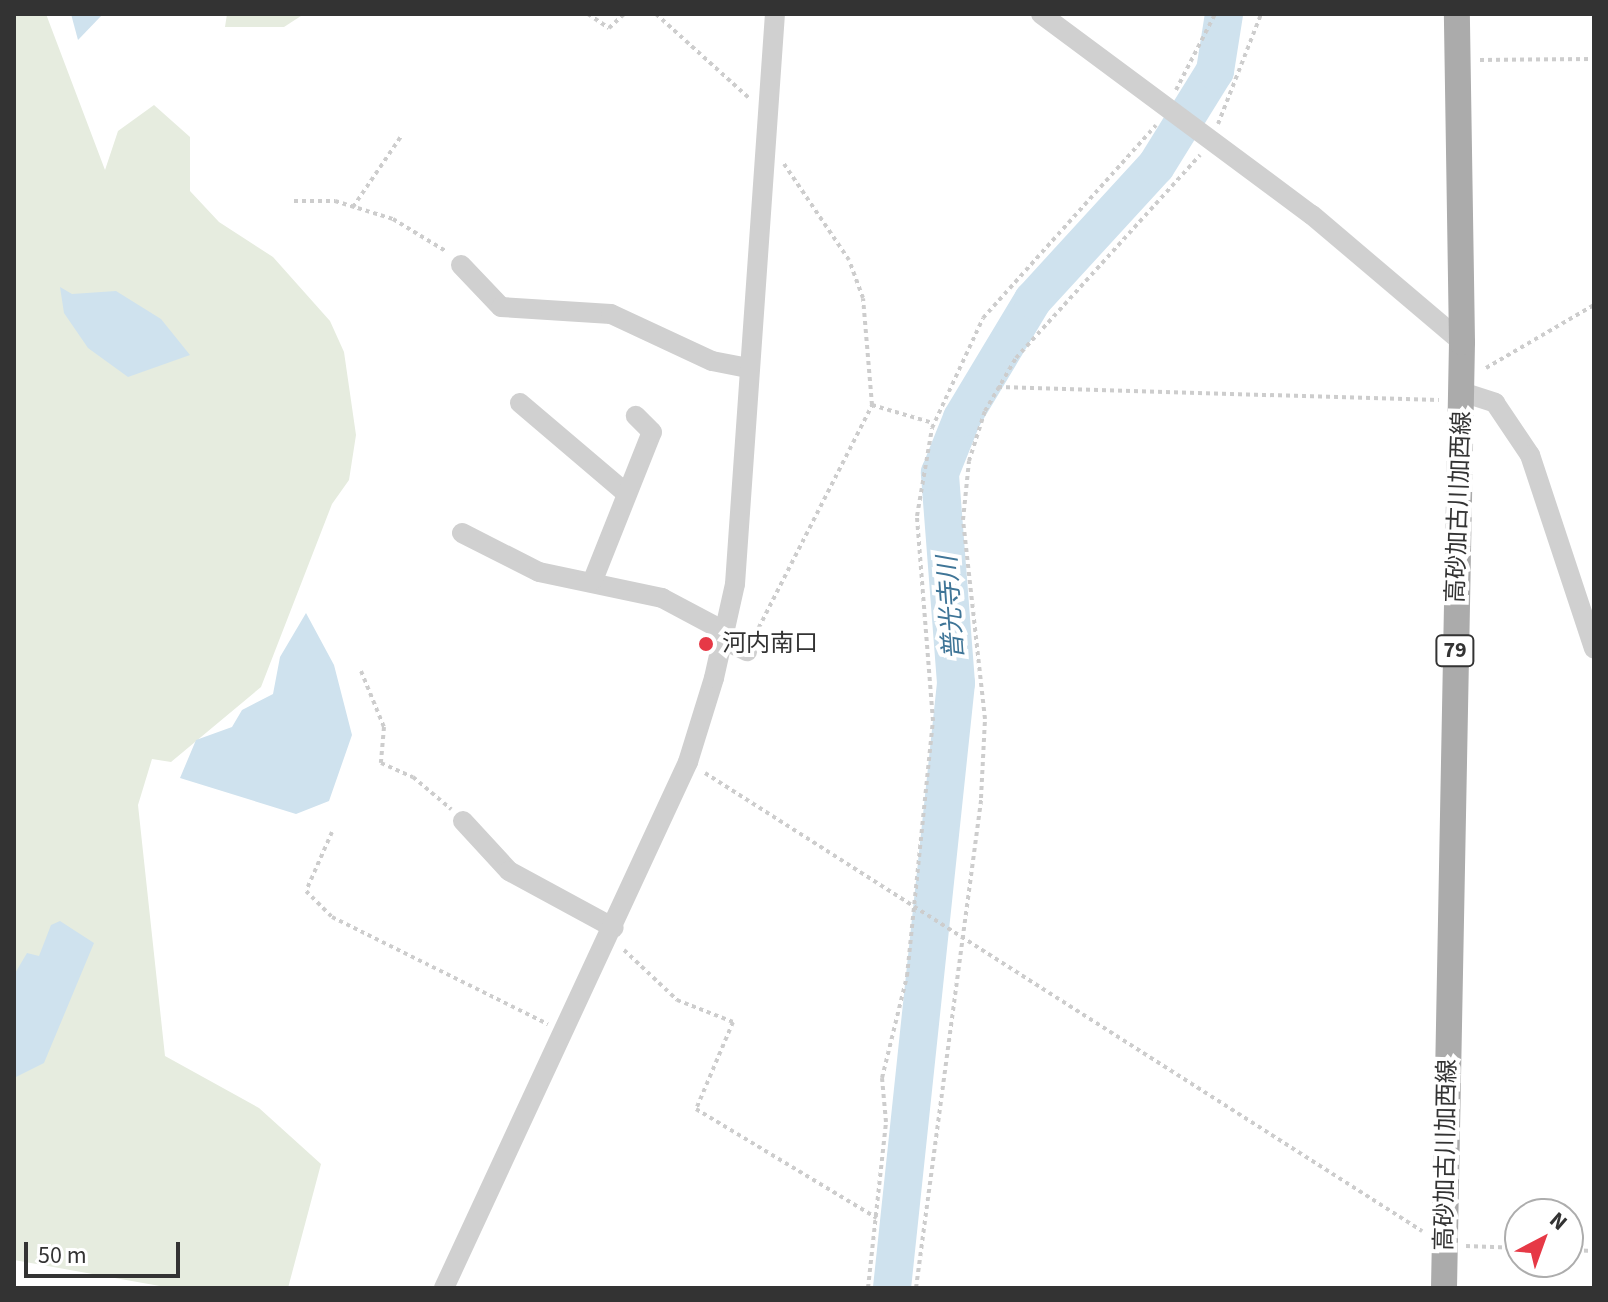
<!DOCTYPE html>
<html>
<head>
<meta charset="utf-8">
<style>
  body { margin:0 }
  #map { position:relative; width:1608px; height:1302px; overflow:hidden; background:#fff; font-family:"Source Sans 3","Noto Sans JP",sans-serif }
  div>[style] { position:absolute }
  .green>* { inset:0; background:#e6ecdf }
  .water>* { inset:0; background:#cfe2ee }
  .river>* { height:38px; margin:-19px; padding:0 19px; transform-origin:19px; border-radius:19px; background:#cfe2ee }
  .path>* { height:4px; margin-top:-2px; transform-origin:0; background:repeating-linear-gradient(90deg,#cdcdcd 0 4px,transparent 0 8px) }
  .minor>* { height:20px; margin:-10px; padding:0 10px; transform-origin:10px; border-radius:10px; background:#d0d0d0 }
  .major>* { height:26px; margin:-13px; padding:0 13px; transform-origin:13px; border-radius:13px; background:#ababab }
  .dots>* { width:22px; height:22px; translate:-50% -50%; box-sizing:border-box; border:4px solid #fff; border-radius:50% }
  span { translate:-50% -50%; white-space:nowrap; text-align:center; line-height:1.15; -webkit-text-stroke:8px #fff; paint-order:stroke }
  .shield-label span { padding:2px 6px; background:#fff; border:2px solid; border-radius:6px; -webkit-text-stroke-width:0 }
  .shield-label { font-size:22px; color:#333; font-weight:700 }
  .street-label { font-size:24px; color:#333 }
  .poi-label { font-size:24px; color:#333 }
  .left { translate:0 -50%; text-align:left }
  .water-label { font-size:26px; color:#3f7597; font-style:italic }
  .frame { position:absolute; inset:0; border:16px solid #333; pointer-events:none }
  .north { position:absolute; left:1504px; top:1198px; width:80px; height:80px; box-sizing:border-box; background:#fff; border:2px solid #adadad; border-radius:50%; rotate:41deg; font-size:22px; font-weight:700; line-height:32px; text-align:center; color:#333 }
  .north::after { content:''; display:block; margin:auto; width:28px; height:36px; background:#e63946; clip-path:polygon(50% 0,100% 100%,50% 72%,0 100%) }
  .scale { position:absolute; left:24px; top:1242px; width:156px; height:36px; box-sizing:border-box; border:4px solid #333; border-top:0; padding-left:10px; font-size:24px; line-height:28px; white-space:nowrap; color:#333; -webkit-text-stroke:6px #fff; paint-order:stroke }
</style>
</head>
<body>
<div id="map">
  <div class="green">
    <div style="clip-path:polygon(14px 14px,46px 14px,105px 170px,118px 131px,154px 105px,190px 137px,190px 191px,219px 222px,273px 257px,330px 321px,344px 352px,356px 435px,349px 480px,332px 504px,261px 687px,171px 762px,152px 759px,138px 805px,165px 1056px,259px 1108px,321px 1164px,288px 1288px,171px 1288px,14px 1260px)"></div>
    <div style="clip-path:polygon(227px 14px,304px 14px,284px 27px,225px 27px)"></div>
  </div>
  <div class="water">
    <div style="clip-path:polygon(71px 14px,103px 14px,78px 40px)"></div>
    <div style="clip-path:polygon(60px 287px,72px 294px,116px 291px,161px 319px,190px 355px,128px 377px,88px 348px,64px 313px)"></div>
    <div style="clip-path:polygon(306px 613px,334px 665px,352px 735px,329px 801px,296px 814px,180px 778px,196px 740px,232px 727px,242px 710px,273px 694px,280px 657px)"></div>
    <div style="clip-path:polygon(60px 921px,94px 943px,44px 1063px,14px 1078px,14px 975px,27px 953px,39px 956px,51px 925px)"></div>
  </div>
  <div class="river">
    <div style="left:892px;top:1288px;width:608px;rotate:-83.96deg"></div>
    <div style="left:956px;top:683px;width:211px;rotate:-94.4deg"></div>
    <div style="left:940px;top:473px;width:59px;rotate:-68.2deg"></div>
    <div style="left:962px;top:418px;width:138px;rotate:-59deg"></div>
    <div style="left:1033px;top:300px;width:182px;rotate:-47.5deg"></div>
    <div style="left:1156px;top:166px;width:112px;rotate:-58.2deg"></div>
    <div style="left:1215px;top:71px;width:58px;rotate:-81deg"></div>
  </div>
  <div class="path">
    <div style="left:588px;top:14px;width:25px;rotate:34deg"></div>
    <div style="left:609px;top:28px;width:21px;rotate:-43deg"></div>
    <div style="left:656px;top:14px;width:125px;rotate:42.1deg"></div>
    <div style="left:1480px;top:60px;width:114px;rotate:-0.5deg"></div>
    <div style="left:1176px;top:90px;width:85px;rotate:-62.8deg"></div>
    <div style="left:1218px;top:124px;width:118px;rotate:-68.6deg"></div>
    <div style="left:294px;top:201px;width:41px"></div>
    <div style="left:335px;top:201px;width:61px;rotate:17.2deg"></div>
    <div style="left:393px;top:219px;width:63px;rotate:31.4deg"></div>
    <div style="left:353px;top:207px;width:87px;rotate:-55.8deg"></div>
    <div style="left:1486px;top:368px;width:125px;rotate:-30.3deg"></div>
    <div style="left:998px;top:387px;width:441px;rotate:1.7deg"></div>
    <div style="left:872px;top:405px;width:64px;rotate:16.4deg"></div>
    <div style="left:755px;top:635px;width:258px;rotate:-63deg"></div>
    <div style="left:872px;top:405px;width:107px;rotate:-94.8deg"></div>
    <div style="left:863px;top:298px;width:40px;rotate:-110.2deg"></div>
    <div style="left:849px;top:260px;width:116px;rotate:-124.1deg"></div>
    <div style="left:361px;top:671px;width:61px;rotate:67.7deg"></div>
    <div style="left:384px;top:727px;width:36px;rotate:95deg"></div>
    <div style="left:381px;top:763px;width:35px;rotate:24deg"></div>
    <div style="left:413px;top:777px;width:50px;rotate:40.1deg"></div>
    <div style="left:705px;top:773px;width:851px;rotate:32.57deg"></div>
    <div style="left:332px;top:832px;width:64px;rotate:113.8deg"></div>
    <div style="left:306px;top:891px;width:37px;rotate:45deg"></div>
    <div style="left:332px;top:917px;width:241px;rotate:26.4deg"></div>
    <div style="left:624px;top:950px;width:73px;rotate:43.3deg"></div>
    <div style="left:677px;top:1000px;width:60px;rotate:21.4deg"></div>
    <div style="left:733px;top:1022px;width:95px;rotate:113deg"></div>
    <div style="left:696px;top:1109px;width:211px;rotate:31.1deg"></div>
    <div style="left:1466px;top:1246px;width:54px;rotate:2.1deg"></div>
    <div style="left:1568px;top:1250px;width:26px;rotate:2deg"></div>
    <div style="left:868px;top:1288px;width:167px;rotate:-83.8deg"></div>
    <div style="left:886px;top:1122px;width:44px;rotate:-95.2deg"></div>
    <div style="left:882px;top:1078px;width:105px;rotate:-76.2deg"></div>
    <div style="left:907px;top:976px;width:256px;rotate:-84.2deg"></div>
    <div style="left:933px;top:721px;width:206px;rotate:-94.5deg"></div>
    <div style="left:917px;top:516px;width:89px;rotate:-80.3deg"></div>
    <div style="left:932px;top:428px;width:121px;rotate:-65.1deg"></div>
    <div style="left:983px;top:318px;width:259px;rotate:-48.1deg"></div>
    <div style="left:916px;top:1288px;width:494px;rotate:-82.4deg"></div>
    <div style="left:981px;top:798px;width:79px;rotate:-87.1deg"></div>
    <div style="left:985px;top:719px;width:200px;rotate:-96.3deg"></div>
    <div style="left:963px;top:520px;width:59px;rotate:-84.2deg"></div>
    <div style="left:969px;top:461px;width:52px;rotate:-72.3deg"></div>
    <div style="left:985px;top:411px;width:61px;rotate:-59.7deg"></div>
    <div style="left:1016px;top:358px;width:274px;rotate:-47.8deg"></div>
  </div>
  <div class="minor">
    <div style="left:1041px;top:14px;width:337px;rotate:36.6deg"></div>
    <div style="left:1312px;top:215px;width:197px;rotate:40.3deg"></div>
    <div style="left:461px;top:265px;width:58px;rotate:46.4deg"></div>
    <div style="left:501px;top:307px;width:110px;rotate:3.6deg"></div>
    <div style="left:611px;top:314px;width:111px;rotate:25deg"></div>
    <div style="left:712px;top:361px;width:36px;rotate:11deg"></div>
    <div style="left:1462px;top:392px;width:35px;rotate:18deg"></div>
    <div style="left:1495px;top:403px;width:63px;rotate:56.1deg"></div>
    <div style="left:1530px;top:455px;width:204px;rotate:71.7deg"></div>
    <div style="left:520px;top:403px;width:140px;rotate:40.4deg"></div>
    <div style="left:462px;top:533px;width:86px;rotate:26.9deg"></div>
    <div style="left:539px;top:572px;width:126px;rotate:11.9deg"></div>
    <div style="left:662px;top:598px;width:70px;rotate:28deg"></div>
    <div style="left:593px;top:580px;width:159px;rotate:-68.3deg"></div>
    <div style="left:652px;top:432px;width:23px;rotate:-135deg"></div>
    <div style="left:722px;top:639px;width:28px;rotate:26deg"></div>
    <div style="left:463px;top:821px;width:68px;rotate:47.4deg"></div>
    <div style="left:509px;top:871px;width:119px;rotate:28.5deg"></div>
    <div style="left:444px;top:1288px;width:580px;rotate:-65.11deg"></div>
    <div style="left:688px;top:762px;width:88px;rotate:-72.8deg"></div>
    <div style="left:714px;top:678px;width:96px;rotate:-77.4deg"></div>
    <div style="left:735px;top:584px;width:571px;rotate:-85.99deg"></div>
  </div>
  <div class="major">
    <div style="left:1444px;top:1288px;width:946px;rotate:-88.91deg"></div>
    <div style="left:1462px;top:342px;width:328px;rotate:-90.9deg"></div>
  </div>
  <div class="dots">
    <div style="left:706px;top:644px;background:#e63946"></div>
  </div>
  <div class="shield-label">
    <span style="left:1455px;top:651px">79</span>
  </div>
  <div class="street-label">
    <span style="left:1459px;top:507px;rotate:-88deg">高砂加古川加西線</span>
    <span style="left:1446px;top:1155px;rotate:-89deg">高砂加古川加西線</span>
  </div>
  <div class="poi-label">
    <span class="left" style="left:722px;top:644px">河内南口</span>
  </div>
  <div class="water-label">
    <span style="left:951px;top:608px;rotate:-94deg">普光寺川</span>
  </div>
  <div class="frame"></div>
  <div class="north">N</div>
  <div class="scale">50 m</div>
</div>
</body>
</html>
